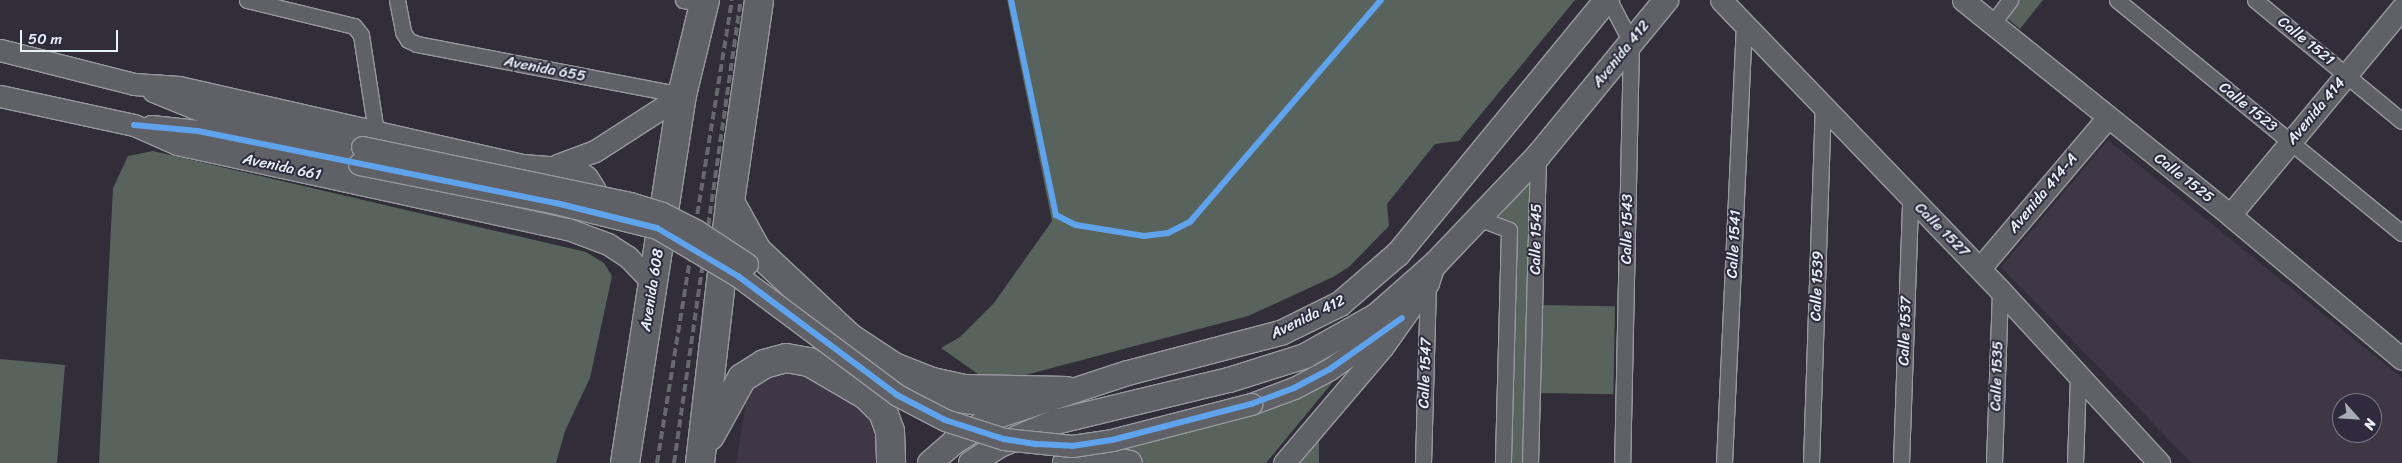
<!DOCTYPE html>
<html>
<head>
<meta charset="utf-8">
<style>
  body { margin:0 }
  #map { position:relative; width:2402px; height:463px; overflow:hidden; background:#312e39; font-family:Sriracha,sans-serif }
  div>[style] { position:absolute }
  .built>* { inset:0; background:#403746 }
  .green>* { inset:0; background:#57635c; transform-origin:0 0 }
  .roads { filter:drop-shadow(1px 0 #98999f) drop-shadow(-1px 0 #98999f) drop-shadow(0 1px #98999f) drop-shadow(0 -1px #98999f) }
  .street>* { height:15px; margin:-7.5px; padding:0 7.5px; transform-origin:7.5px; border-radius:7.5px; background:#606067 }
  .secondary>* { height:21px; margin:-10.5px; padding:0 10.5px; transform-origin:10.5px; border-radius:10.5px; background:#606067 }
  .primary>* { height:24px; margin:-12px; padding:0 12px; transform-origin:12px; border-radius:12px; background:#606067 }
  .highway>* { height:28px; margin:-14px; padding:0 14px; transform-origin:14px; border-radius:14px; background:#606067 }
  .rail>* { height:4px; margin-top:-2px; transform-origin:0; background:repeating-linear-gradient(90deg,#68686f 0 8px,transparent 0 12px) }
  .bridges { filter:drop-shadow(1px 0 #98999f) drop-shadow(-1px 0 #98999f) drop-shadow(0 1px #98999f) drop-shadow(0 -1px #98999f) }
  .secondary-bridge>* { height:21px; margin:-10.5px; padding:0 10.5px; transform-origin:10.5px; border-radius:10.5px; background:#606067 }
  .cycleway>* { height:6px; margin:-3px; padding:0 3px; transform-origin:3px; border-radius:3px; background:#60a3ed }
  span { translate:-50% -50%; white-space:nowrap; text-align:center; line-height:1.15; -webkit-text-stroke:4px #2f2a3d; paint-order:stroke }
  .street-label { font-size:15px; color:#e8f1f8 }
  .north { position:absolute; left:2332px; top:393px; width:50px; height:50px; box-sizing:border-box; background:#2f2a3d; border:1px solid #797a88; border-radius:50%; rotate:116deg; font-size:14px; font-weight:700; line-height:20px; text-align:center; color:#e8f1f8 }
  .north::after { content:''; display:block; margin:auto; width:18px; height:22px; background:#a8adb5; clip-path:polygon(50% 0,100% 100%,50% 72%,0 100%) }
  .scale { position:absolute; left:20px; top:30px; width:98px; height:22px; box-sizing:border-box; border:2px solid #e8f1f8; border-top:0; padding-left:6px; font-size:15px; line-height:18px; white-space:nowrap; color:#e8f1f8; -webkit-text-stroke:4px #2f2a3d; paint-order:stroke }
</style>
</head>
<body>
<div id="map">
  <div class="built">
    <div style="clip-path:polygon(evenodd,2108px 140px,2402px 378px,2402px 463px,2192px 463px,2001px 267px,2108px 140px,2342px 403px,2372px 403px,2372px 433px,2342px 433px,2342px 403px)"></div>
    <div style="clip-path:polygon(783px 365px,854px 395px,871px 416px,879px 441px,876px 463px,736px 463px,750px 377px)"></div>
  </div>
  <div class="green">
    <div style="clip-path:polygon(1007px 0,1575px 0,1459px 141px,1435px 144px,1387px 204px,1389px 226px,1349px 267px,1333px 277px,1248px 316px,1014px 378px,985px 379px,941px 348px,960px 337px,994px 303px,1052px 221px)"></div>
    <div style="clip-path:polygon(2013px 0,2043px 0,2020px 29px,2002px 14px)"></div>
    <div style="clip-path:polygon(153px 151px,586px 252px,604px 263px,612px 276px,590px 378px,565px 431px,556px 463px,99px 463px,113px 188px,128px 156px)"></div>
    <div style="clip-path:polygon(1534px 175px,1528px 463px,1509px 463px,1515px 229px,1499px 217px)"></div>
    <div style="left:1542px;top:305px;width:73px;height:88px;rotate:1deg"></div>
    <div style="clip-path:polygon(0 359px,65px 365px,57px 463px,0 463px)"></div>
    <div style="clip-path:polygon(1346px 366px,1266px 463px,1145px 463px,1110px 449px)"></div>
    <div style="clip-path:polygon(1319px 435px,1319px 463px,1297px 463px)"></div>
  </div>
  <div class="roads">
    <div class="street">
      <div style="left:247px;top:0;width:110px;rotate:13.7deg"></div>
      <div style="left:354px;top:26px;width:11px;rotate:52deg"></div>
      <div style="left:361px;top:35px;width:98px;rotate:81.2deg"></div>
      <div style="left:397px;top:0;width:33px;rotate:79deg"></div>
      <div style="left:403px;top:32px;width:9px;rotate:58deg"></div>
      <div style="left:408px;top:40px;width:10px;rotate:24deg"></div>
      <div style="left:417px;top:44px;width:270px;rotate:10.9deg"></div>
      <div style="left:683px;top:0;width:21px;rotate:11deg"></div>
      <div style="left:1609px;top:0;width:47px;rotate:62.4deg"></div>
      <div style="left:1631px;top:42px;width:421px;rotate:91.2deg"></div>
      <div style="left:2117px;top:0;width:368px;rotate:39.3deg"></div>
      <div style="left:2255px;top:0;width:190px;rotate:39.5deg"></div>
      <div style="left:1992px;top:24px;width:30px;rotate:-53deg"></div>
      <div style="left:1478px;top:218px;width:33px;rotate:21deg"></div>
      <div style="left:1509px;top:230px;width:233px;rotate:91.5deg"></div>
      <div style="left:1423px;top:463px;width:180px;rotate:-88.4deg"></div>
      <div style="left:1530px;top:463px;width:307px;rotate:-88.5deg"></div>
      <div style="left:1724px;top:463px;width:437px;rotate:-87.4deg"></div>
      <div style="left:1811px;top:463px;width:354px;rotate:-88.1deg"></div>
      <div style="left:1901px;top:463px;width:264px;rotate:-88deg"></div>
      <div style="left:1994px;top:463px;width:173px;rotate:-88deg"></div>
      <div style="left:2075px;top:463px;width:87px;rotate:-88deg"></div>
    </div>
    <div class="secondary">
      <div style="left:1721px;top:0;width:402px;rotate:46.1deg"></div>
      <div style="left:2000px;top:290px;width:235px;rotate:47.4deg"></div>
      <div style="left:1963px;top:0;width:343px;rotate:38.8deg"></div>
      <div style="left:2230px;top:215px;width:224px;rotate:39.9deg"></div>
      <div style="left:0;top:50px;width:138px;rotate:14.2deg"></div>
      <div style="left:134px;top:84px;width:45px;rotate:3.8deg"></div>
      <div style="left:179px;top:87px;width:352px;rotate:12.8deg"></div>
      <div style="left:522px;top:165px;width:53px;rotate:4.3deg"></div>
      <div style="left:575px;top:169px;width:14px;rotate:34deg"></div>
      <div style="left:587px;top:177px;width:15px;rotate:58deg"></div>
      <div style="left:595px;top:190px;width:21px;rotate:101deg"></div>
      <div style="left:153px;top:91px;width:53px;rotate:22.2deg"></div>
      <div style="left:202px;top:111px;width:164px;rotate:12.7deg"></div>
      <div style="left:0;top:96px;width:137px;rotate:12.2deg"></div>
      <div style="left:134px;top:125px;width:47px;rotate:23.8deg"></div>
      <div style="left:177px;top:144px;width:400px;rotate:12.3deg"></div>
      <div style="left:568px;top:229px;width:43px;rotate:20.6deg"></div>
      <div style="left:608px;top:244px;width:24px;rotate:33deg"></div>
      <div style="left:628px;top:257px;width:36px;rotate:46deg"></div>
      <div style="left:151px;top:126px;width:47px;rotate:6.1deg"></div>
      <div style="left:198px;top:131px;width:164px;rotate:11.6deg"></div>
      <div style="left:557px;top:165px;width:40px;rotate:-20.2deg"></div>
      <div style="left:595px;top:151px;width:103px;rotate:-32.8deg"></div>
      <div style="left:2230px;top:215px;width:269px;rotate:-50.3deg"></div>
      <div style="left:1980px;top:268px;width:197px;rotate:-49.7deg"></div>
      <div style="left:918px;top:390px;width:34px;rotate:17deg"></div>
      <div style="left:951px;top:400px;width:27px;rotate:8deg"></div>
      <div style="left:978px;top:404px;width:45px;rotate:-2.5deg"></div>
      <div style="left:1251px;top:404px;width:46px;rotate:-20.4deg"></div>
      <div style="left:1294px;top:388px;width:41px;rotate:-27.8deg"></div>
      <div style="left:1330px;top:369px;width:67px;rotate:-35.3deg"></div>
      <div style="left:1284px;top:463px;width:151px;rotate:-49.6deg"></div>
      <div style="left:1382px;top:348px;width:80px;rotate:-54.7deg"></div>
      <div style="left:1428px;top:283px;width:19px;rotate:-72deg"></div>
    </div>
    <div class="primary">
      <div style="left:930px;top:463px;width:32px;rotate:-41deg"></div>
      <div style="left:954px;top:442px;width:47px;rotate:-32deg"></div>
      <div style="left:994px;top:417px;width:141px;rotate:-18.2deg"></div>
      <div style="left:1128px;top:373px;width:158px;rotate:-14.7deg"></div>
      <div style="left:1281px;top:333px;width:66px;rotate:-26.2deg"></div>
      <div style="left:1340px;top:304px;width:77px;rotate:-40.8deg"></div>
      <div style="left:1398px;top:254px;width:329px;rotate:-50.6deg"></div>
      <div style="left:971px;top:463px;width:34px;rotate:-32deg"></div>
      <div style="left:1000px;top:445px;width:60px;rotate:-22.7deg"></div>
      <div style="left:1055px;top:422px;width:179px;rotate:-13.6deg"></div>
      <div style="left:1229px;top:380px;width:80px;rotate:-17.5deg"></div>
      <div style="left:1305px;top:356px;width:81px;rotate:-29.4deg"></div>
      <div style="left:1376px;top:316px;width:79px;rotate:-41.4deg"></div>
      <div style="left:1435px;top:264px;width:149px;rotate:-46.4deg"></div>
      <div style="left:1538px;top:156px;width:202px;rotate:-50.6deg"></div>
      <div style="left:1065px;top:463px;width:43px;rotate:-5.3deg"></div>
      <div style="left:1108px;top:459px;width:22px;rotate:10deg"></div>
    </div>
    <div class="highway">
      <div style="left:730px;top:202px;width:56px;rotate:61.1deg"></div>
      <div style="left:757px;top:251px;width:127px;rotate:43.1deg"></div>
      <div style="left:850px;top:338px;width:53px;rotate:33.4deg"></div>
      <div style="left:894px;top:367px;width:41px;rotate:21.5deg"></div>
      <div style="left:932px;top:382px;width:33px;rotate:12deg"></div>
      <div style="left:964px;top:389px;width:102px;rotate:1.1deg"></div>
      <div style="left:710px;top:436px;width:66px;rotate:-61.1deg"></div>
      <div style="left:742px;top:378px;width:26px;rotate:-32deg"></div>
      <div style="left:764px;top:364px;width:23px;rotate:-15deg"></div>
      <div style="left:786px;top:358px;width:23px;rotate:10deg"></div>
      <div style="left:809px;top:362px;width:66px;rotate:30.1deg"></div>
      <div style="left:866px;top:395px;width:24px;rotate:45deg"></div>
      <div style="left:883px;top:412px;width:20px;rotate:70deg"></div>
      <div style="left:890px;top:431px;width:32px;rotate:88deg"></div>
      <div style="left:625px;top:463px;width:372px;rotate:-81.2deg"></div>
      <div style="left:682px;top:95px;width:98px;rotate:-76.4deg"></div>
      <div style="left:700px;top:463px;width:263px;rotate:-83.4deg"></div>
      <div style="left:730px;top:202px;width:204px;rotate:-81.8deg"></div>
    </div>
  </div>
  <div class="rail">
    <div style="left:657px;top:463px;width:469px;rotate:-80.8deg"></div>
    <div style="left:674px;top:463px;width:468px;rotate:-81.8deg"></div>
  </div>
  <div class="bridges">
    <div class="secondary-bridge">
      <div style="left:362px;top:147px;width:274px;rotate:11.8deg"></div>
      <div style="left:630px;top:203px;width:34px;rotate:17deg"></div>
      <div style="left:662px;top:213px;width:39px;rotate:27deg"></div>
      <div style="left:697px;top:231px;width:60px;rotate:33.4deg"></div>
      <div style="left:359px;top:164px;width:201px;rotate:11.2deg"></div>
      <div style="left:556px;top:203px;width:104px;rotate:13.9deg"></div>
      <div style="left:657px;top:228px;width:94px;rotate:30.7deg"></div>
      <div style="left:738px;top:276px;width:199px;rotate:36.8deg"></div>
      <div style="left:897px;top:395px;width:54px;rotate:27.5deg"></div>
      <div style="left:945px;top:420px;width:62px;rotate:17.9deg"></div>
      <div style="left:1004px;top:439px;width:68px;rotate:5.9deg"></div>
      <div style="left:1072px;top:446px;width:40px;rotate:-8.5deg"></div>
      <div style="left:1112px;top:440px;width:144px;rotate:-14.5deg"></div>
    </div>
  </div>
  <div class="cycleway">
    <div style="left:1011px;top:0;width:220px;rotate:78.2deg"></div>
    <div style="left:1056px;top:215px;width:22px;rotate:27deg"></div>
    <div style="left:1076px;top:225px;width:69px;rotate:9.2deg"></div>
    <div style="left:1144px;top:236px;width:24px;rotate:-7deg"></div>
    <div style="left:1168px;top:233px;width:25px;rotate:-27deg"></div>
    <div style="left:1190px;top:222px;width:293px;rotate:-49.3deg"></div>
    <div style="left:134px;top:125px;width:64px;rotate:5.4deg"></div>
    <div style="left:198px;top:131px;width:365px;rotate:11.4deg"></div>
    <div style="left:556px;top:203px;width:104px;rotate:13.9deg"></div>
    <div style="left:657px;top:228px;width:94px;rotate:30.7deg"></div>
    <div style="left:738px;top:276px;width:199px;rotate:36.8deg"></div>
    <div style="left:897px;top:395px;width:54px;rotate:27.5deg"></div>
    <div style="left:945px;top:420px;width:62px;rotate:17.9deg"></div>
    <div style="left:1004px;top:439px;width:33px;rotate:9deg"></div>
    <div style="left:1037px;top:444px;width:35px;rotate:3deg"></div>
    <div style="left:1072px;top:446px;width:40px;rotate:-8.5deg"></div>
    <div style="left:1112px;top:440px;width:144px;rotate:-14.5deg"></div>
    <div style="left:1251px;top:404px;width:46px;rotate:-20.4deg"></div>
    <div style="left:1294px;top:388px;width:41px;rotate:-27.8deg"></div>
    <div style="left:1330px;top:369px;width:88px;rotate:-35.3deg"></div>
  </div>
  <div class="street-label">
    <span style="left:2306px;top:41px;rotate:39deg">Calle 1521</span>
    <span style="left:1621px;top:54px;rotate:-51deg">Avenida 412</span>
    <span style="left:545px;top:69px;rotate:11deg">Avenida 655</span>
    <span style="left:2248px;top:107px;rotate:39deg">Calle 1523</span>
    <span style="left:2316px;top:111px;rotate:-50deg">Avenida 414</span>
    <span style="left:282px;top:167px;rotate:12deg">Avenida 661</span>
    <span style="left:2184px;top:178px;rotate:38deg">Calle 1525</span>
    <span style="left:2043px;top:193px;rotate:-50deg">Avenida 414-A</span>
    <span style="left:1627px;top:229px;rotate:-89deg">Calle 1543</span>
    <span style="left:1942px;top:230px;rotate:45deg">Calle 1527</span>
    <span style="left:1536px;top:239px;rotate:-89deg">Calle 1545</span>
    <span style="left:1734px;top:244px;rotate:-87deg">Calle 1541</span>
    <span style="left:1817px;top:286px;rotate:-88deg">Calle 1539</span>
    <span style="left:652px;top:290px;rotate:-81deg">Avenida 608</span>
    <span style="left:1308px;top:317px;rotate:-26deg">Avenida 412</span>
    <span style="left:1905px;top:331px;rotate:-88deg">Calle 1537</span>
    <span style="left:1425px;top:373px;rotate:-88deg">Calle 1547</span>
    <span style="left:1997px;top:376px;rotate:-88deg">Calle 1535</span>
  </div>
  <div class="north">N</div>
  <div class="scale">50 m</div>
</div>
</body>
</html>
